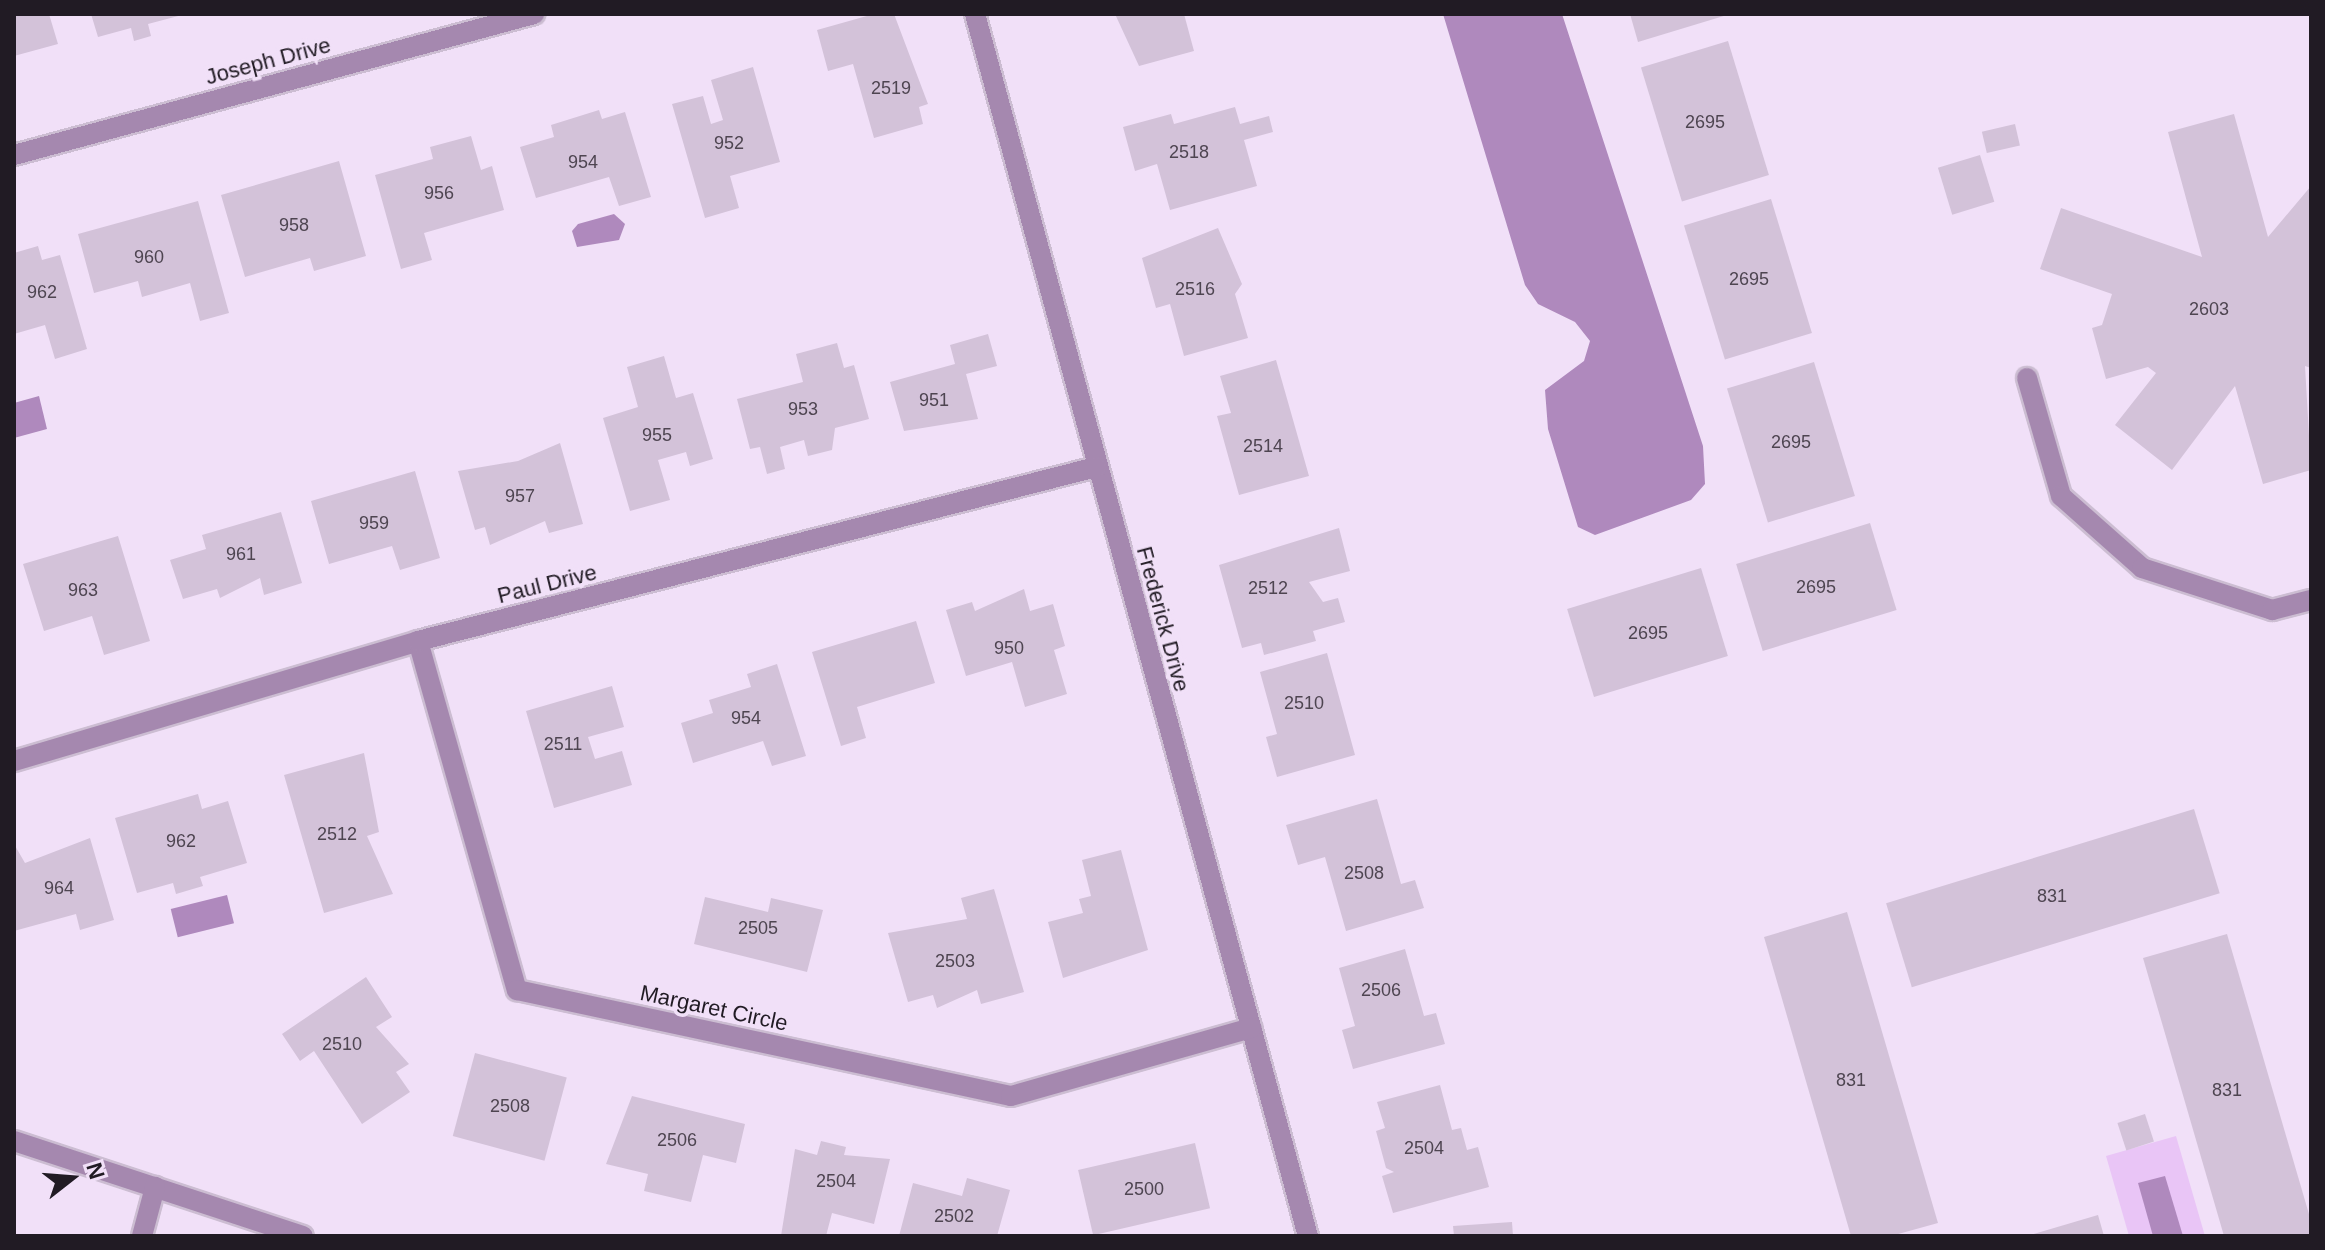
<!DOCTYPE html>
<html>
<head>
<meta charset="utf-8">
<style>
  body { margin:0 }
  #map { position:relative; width:2325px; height:1250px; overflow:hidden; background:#f1e0f8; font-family:Helvetica,sans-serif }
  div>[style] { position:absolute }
  .green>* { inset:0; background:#e9c5f6 }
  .water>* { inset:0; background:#af89bd; transform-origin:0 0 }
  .building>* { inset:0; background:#d3c2d9; transform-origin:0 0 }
  .roads { filter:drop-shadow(2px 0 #ccbdd2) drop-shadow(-2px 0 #ccbdd2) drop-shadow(0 2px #ccbdd2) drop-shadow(0 -2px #ccbdd2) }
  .minor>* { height:20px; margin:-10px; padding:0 10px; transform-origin:10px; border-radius:10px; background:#a588af }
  span { translate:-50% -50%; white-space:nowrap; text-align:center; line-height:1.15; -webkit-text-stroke:7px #f1e0f8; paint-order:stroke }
  .number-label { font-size:18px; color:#4e4551 }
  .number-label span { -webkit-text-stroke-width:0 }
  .street-label { font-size:22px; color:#211b24 }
  .frame { position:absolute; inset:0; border:16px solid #211b24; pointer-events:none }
  .north { position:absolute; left:32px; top:1138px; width:80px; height:80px; -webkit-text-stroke:6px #f1e0f8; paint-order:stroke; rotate:73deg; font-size:22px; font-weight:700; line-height:32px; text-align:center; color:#211b24 }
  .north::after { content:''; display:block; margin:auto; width:28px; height:36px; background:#211b24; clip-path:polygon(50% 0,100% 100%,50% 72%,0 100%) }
</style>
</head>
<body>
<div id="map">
  <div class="green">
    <div style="clip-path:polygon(2176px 1136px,2205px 1236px,2129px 1236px,2106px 1156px)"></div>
  </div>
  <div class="water">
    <div style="clip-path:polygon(1443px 14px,1562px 14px,1703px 446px,1705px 484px,1691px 500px,1595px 535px,1578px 527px,1548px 429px,1545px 390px,1584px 361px,1590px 341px,1575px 322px,1538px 304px,1525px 285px)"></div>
    <div style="clip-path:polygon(614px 214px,625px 224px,619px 240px,577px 247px,572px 231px,578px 224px)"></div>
    <div style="clip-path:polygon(39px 396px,47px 429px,14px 438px,14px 403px)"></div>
    <div style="left:227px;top:895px;width:29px;height:58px;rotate:76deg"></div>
    <div style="clip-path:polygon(2165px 1176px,2183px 1236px,2153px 1236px,2138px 1183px)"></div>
  </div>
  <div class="building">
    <div style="clip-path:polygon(14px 14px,49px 14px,58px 44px,14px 56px)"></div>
    <div style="clip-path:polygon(91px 14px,182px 14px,182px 15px,148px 24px,151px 36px,134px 41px,131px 28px,98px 37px)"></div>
    <div style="clip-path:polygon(874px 14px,894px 14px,928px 104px,919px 107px,923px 124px,874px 138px,853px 64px,828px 71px,817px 30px)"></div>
    <div style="clip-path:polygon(1115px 14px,1184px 14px,1194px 51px,1139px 66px)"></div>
    <div style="clip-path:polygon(1630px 14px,1727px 14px,1727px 15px,1638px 42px)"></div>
    <div style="left:1728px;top:41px;width:140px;height:91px;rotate:73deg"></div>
    <div style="clip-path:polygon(753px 67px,780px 162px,730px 176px,739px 208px,705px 218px,672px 104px,703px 96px,711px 124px,723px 120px,711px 80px)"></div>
    <div style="clip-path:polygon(1235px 107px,1240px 124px,1269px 116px,1273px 132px,1244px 140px,1257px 186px,1170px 210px,1157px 164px,1135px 171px,1123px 127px,1171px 114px,1174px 124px)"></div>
    <div style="clip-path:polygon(599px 110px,602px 119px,625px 112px,651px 197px,619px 206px,609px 177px,536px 198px,520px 147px,554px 137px,551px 125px)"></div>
    <div style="clip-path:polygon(2234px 114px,2268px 237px,2311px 186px,2311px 368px,2305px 366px,2311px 470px,2263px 484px,2235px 386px,2172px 470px,2115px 425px,2156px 373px,2148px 367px,2106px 379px,2092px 328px,2102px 325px,2112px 294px,2040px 269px,2061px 208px,2202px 257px,2168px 132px)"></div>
    <div style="left:2015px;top:124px;width:22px;height:34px;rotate:77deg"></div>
    <div style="clip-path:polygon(471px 136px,481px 170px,492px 166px,504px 210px,424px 233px,432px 260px,401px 269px,375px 175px,433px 159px,430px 147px)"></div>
    <div style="left:1980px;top:155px;width:49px;height:44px;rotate:73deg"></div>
    <div style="clip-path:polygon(339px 161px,366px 256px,314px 271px,310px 258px,245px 277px,221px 195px)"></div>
    <div style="left:1771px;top:199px;width:140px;height:91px;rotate:73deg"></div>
    <div style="clip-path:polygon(198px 201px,229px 313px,200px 321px,190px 283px,142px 297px,138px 281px,94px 293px,78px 234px)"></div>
    <div style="clip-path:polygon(1218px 228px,1242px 284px,1235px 294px,1248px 338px,1184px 356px,1170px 304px,1156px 308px,1142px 258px)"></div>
    <div style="clip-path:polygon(38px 246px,42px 260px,60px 255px,87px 349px,55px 359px,45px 325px,14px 334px,14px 253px)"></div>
    <div style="clip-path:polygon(988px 334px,997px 366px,966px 374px,978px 419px,904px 431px,890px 382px,955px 364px,950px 345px)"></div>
    <div style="clip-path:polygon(837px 343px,844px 368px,854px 365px,869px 419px,835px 428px,832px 450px,808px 456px,804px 440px,780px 447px,785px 469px,767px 474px,760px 447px,750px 449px,737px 399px,803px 382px,796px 354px)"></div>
    <div style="clip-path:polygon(664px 356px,676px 398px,693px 393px,713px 459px,690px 466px,686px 452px,658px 460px,670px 500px,630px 511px,603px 418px,638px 407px,627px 367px)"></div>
    <div style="clip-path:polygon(1276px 360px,1309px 476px,1239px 495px,1217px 416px,1231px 413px,1220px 376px)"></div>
    <div style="left:1814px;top:362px;width:140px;height:91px;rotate:73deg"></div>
    <div style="clip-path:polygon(560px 443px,583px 524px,549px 533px,545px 521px,490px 545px,485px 527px,475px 530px,458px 471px,518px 461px)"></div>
    <div style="clip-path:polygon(415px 471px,440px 558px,400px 570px,392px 546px,329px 564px,311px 501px)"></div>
    <div style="clip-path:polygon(281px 512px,302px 583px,264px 595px,260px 578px,220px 598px,217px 589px,183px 599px,170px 560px,206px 549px,202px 535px)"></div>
    <div style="left:1870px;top:523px;width:91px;height:140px;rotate:73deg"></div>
    <div style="clip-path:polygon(1339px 528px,1350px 571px,1309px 582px,1323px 602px,1338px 598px,1345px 622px,1313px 631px,1316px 641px,1264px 655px,1261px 643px,1242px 648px,1219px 565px)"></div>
    <div style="clip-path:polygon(118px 536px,150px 641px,104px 655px,92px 616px,44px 631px,23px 564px)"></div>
    <div style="left:1701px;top:568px;width:92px;height:140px;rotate:73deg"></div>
    <div style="clip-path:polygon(1024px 589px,1030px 611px,1053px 604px,1065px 646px,1054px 650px,1067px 694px,1025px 707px,1012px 662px,966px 676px,946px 610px,972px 602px,975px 611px)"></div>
    <div style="clip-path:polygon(916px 621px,935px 683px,857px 707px,866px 738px,841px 746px,812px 652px)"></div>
    <div style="clip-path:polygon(1327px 653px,1355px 755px,1277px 777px,1266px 737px,1277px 734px,1260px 672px)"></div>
    <div style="clip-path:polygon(777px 664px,806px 756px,772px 766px,763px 741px,693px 763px,681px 723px,713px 713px,709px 700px,751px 687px,747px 674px)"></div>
    <div style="clip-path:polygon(612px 686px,624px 727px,588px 737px,595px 759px,622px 751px,632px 785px,554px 808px,526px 711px)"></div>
    <div style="clip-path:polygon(364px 753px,379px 832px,367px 836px,393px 894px,324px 913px,284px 775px)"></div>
    <div style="clip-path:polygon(198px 794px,202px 809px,228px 801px,247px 863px,200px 877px,203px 886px,176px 894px,173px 883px,137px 893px,115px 818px)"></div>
    <div style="clip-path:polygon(1377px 799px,1401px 884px,1415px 880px,1424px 908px,1346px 931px,1325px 857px,1298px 865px,1286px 825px)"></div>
    <div style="left:2194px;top:809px;width:88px;height:322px;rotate:73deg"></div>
    <div style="clip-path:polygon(90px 838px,114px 920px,80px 930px,76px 914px,14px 931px,14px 844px,25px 863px)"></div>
    <div style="clip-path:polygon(1121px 850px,1148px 950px,1063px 978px,1048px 922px,1083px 913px,1079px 899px,1091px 896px,1082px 860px)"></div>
    <div style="clip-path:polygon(994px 889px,1024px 992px,981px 1004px,977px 990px,937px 1008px,933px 995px,908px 1002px,888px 933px,967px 919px,961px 898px)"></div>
    <div style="clip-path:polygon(705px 897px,768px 912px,771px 898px,823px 910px,807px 972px,694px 944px)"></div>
    <div style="clip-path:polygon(1847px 912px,1938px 1223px,1891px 1236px,1851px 1236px,1764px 937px)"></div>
    <div style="clip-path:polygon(2227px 934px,2311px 1221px,2311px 1236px,2224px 1236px,2143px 958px)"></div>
    <div style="clip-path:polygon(1405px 949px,1424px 1016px,1436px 1013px,1445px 1044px,1353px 1069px,1342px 1030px,1355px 1026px,1339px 968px)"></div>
    <div style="clip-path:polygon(366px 977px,392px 1017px,376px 1027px,409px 1064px,396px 1072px,410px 1092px,362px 1124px,314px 1051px,300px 1061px,282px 1034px)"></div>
    <div style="left:475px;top:1053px;width:95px;height:86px;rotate:15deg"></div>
    <div style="clip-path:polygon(1440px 1085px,1452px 1130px,1461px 1128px,1467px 1150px,1478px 1147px,1489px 1187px,1393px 1213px,1382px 1176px,1394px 1172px,1386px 1168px,1376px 1131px,1385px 1128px,1377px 1102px)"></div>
    <div style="clip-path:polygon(632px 1096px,745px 1124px,736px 1163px,703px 1155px,691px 1202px,644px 1191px,648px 1174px,606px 1164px)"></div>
    <div style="left:2145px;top:1114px;width:29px;height:29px;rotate:72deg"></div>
    <div style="clip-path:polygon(821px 1141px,846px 1147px,844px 1155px,890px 1159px,874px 1224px,832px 1213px,826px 1236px,781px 1236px,795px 1149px,817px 1155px)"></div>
    <div style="left:1195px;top:1143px;width:67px;height:120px;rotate:77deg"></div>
    <div style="clip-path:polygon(967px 1178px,1010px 1190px,997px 1236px,899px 1236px,913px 1183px,962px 1196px)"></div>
    <div style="clip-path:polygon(2098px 1215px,2104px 1236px,2030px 1236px,2030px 1235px)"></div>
    <div style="clip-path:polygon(1512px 1222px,1513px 1236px,1454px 1236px,1453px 1226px)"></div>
  </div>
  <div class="roads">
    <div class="minor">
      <div style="left:975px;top:14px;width:1267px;rotate:74.76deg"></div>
      <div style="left:14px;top:155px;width:539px;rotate:-15.17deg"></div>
      <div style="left:2027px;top:378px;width:123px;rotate:73.9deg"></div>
      <div style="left:2061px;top:496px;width:108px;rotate:41.6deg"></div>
      <div style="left:2142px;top:568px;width:137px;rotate:17.9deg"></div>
      <div style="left:2272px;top:610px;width:40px;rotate:-14.4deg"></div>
      <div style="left:418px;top:641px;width:363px;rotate:74.2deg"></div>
      <div style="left:517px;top:990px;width:505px;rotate:12.11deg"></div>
      <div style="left:1011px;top:1096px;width:250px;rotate:-15.8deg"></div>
      <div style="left:14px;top:761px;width:421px;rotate:-16.5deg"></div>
      <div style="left:418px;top:641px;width:700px;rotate:-14.39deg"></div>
      <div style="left:14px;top:1141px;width:304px;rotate:18.2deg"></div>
      <div style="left:142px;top:1236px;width:51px;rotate:-75.1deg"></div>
    </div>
  </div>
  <div class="number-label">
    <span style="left:891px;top:88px">2519</span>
    <span style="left:1705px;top:122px">2695</span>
    <span style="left:729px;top:143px">952</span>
    <span style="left:1189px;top:152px">2518</span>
    <span style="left:583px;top:162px">954</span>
    <span style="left:439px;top:193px">956</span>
    <span style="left:294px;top:225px">958</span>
    <span style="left:149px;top:257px">960</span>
    <span style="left:1749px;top:279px">2695</span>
    <span style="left:1195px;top:289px">2516</span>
    <span style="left:42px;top:292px">962</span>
    <span style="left:2209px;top:309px">2603</span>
    <span style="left:934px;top:400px">951</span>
    <span style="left:803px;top:409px">953</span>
    <span style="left:657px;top:435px">955</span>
    <span style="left:1791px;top:442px">2695</span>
    <span style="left:1263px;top:446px">2514</span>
    <span style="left:520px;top:496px">957</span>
    <span style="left:374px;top:523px">959</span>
    <span style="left:241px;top:554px">961</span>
    <span style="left:1816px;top:587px">2695</span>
    <span style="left:1268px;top:588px">2512</span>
    <span style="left:83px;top:590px">963</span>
    <span style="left:1648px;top:633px">2695</span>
    <span style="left:1009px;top:648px">950</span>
    <span style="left:1304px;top:703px">2510</span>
    <span style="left:746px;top:718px">954</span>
    <span style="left:563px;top:744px">2511</span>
    <span style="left:337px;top:834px">2512</span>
    <span style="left:181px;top:841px">962</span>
    <span style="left:1364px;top:873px">2508</span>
    <span style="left:59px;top:888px">964</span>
    <span style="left:2052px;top:896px">831</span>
    <span style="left:758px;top:928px">2505</span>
    <span style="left:955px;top:961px">2503</span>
    <span style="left:1381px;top:990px">2506</span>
    <span style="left:342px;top:1044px">2510</span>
    <span style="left:1851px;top:1080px">831</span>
    <span style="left:2227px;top:1090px">831</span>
    <span style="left:510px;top:1106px">2508</span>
    <span style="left:677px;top:1140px">2506</span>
    <span style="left:1424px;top:1148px">2504</span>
    <span style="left:836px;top:1181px">2504</span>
    <span style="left:1144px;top:1189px">2500</span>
    <span style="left:954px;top:1216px">2502</span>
  </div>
  <div class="street-label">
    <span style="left:268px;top:61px;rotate:-15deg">Joseph Drive</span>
    <span style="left:547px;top:584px;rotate:-14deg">Paul Drive</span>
    <span style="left:1163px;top:619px;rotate:75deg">Frederick Drive</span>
    <span style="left:714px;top:1008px;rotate:12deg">Margaret Circle</span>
  </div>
  <div class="frame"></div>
  <div class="north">N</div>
</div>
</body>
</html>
